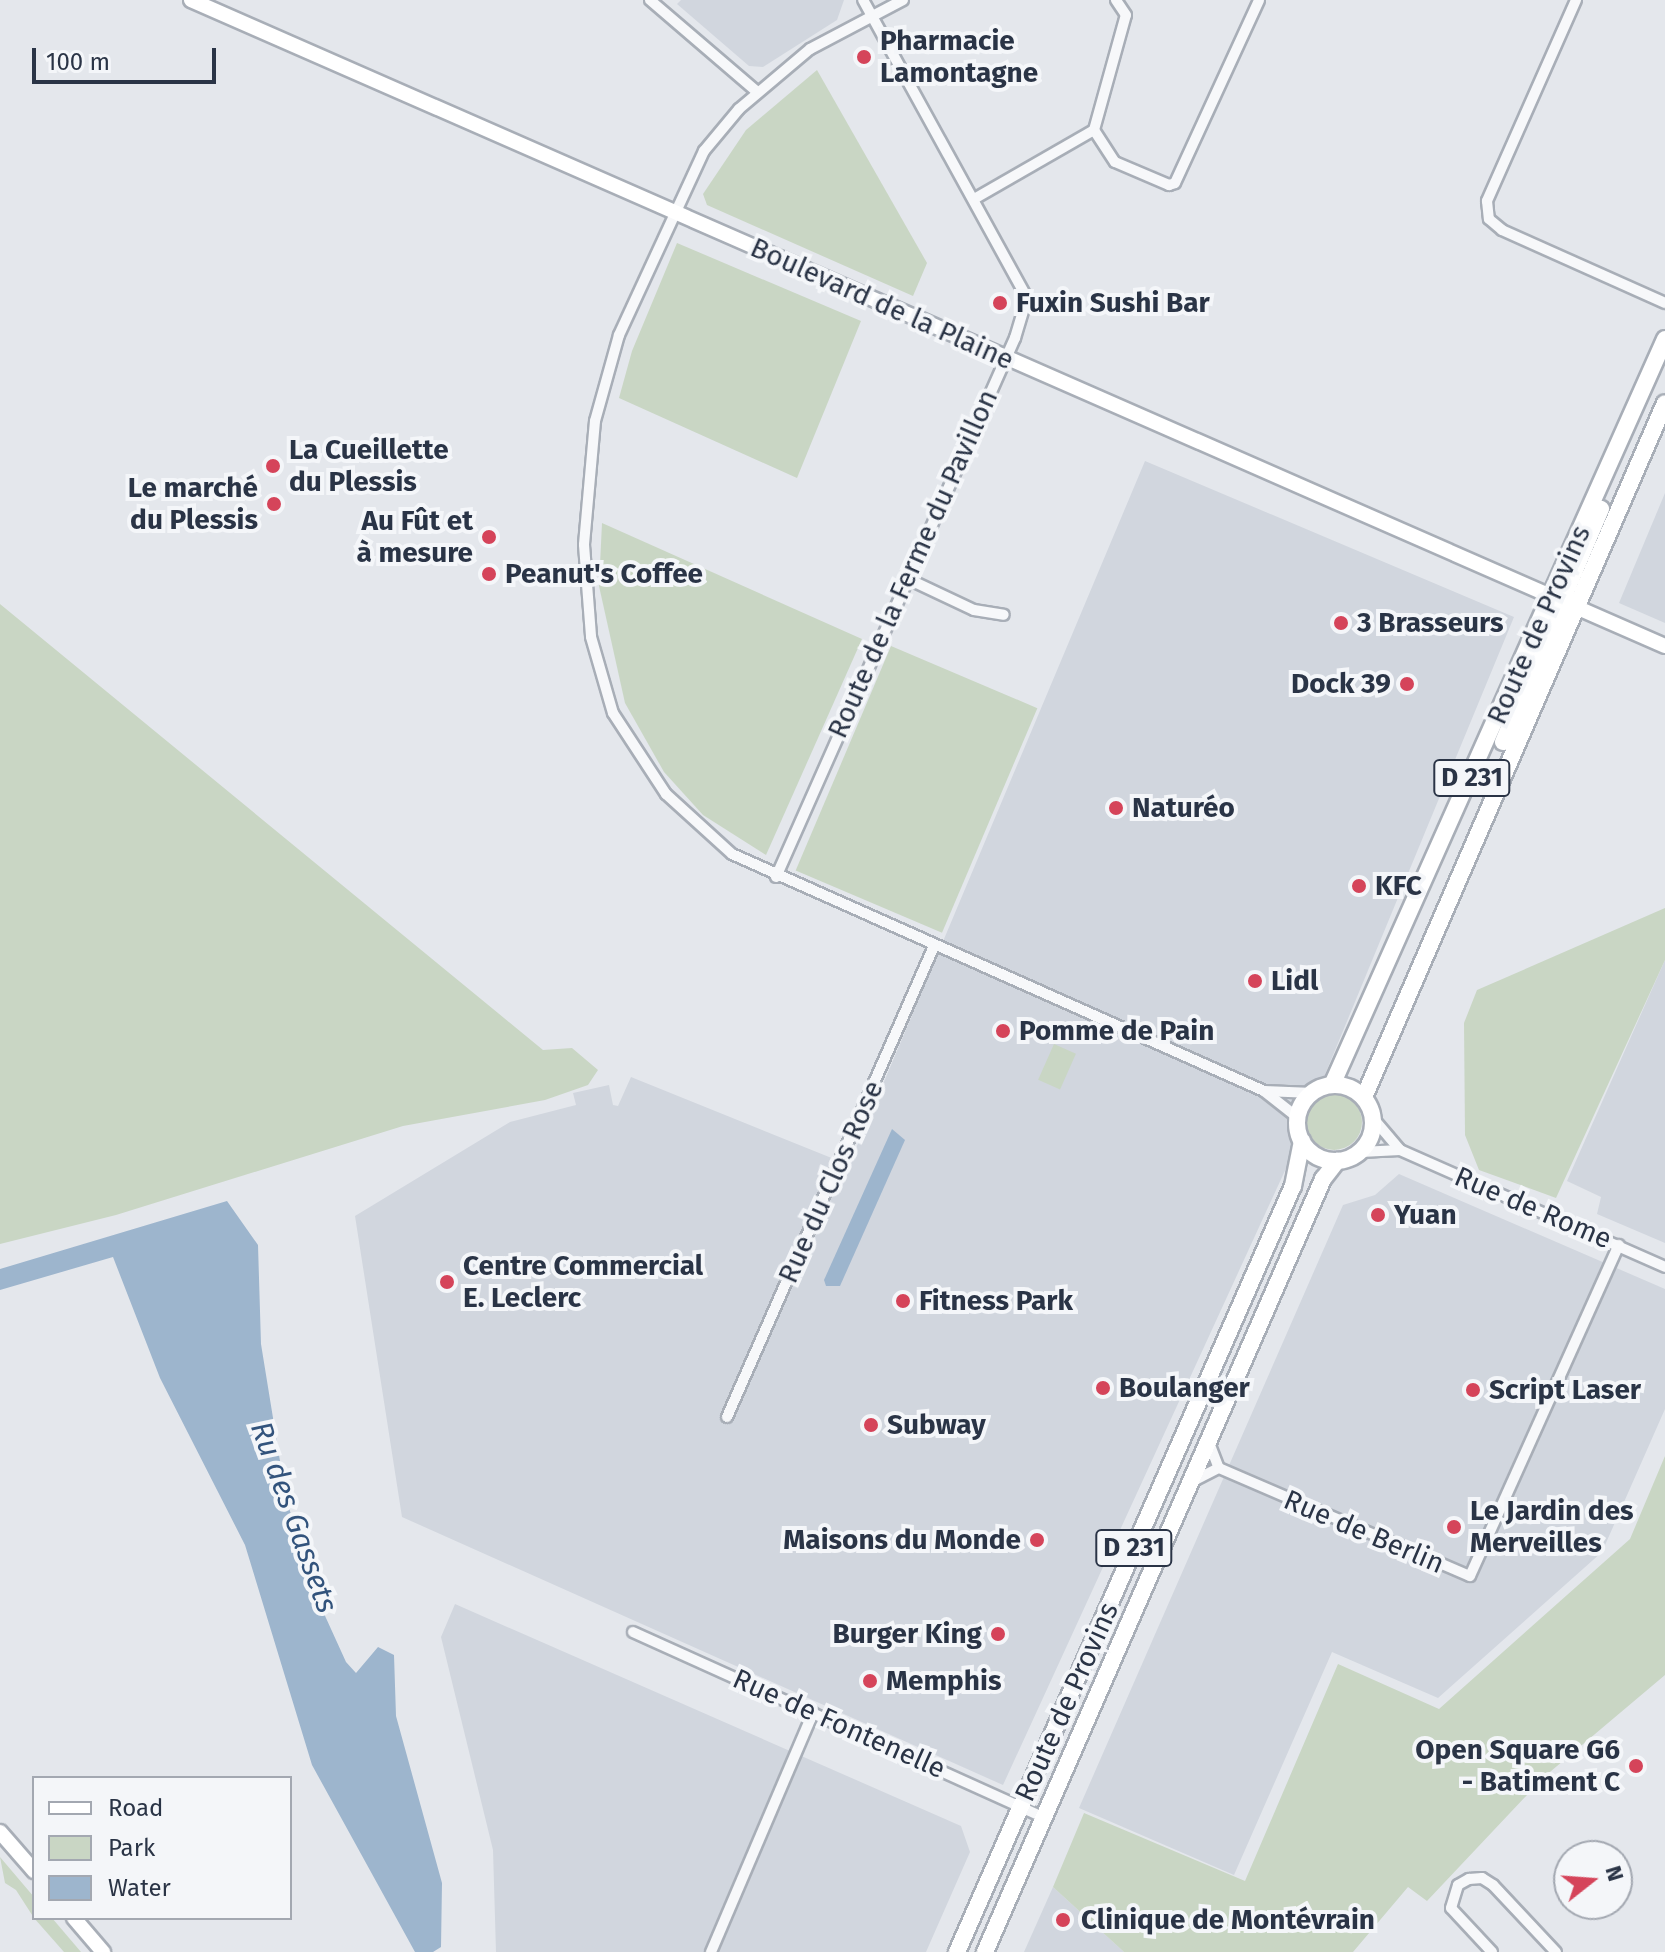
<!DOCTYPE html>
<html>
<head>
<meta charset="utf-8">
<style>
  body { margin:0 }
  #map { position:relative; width:1665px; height:1952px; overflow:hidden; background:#e4e7ec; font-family:"Fira Sans",sans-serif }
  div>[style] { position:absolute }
  .built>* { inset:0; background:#d1d6de }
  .green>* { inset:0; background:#c9d6c4; transform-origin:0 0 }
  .round { border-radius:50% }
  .water>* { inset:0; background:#9db5cd }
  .roads { filter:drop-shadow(2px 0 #a8aeb7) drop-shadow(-2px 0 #a8aeb7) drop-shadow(0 2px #a8aeb7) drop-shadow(0 -2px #a8aeb7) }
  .street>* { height:10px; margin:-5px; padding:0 5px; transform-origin:5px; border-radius:5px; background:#f7f8fa }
  .secondary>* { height:14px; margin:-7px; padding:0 7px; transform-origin:7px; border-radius:7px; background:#fff }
  .primary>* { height:16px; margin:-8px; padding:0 8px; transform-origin:8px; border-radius:8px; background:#fff }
  .primary>.ring { margin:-8px; padding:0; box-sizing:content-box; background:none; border:16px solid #fff; border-radius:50% }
  .dots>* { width:22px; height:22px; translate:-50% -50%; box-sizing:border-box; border:4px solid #f4f6f9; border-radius:50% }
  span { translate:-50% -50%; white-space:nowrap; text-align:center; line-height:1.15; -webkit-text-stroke:8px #f4f6f9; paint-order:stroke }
  .shield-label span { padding:2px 6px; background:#f4f6f9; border:2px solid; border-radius:6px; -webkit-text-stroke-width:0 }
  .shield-label { font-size:26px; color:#2a3446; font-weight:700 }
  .poi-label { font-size:28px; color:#2a3446; font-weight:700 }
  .left { translate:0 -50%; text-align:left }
  .right { translate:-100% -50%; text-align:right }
  .street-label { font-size:28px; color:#2a3446 }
  .water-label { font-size:30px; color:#32537c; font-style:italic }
  .legend { position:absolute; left:32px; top:1776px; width:260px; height:144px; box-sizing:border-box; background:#f4f6f9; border:2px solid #a3a8b1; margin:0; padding:10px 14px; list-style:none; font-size:24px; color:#2a3446 }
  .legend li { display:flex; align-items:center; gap:16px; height:40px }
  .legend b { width:40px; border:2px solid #a3a8b1 }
  .north { position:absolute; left:1553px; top:1840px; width:80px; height:80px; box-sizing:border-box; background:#f4f6f9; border:2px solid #a3a8b1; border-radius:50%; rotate:73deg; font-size:22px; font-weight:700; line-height:32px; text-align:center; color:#2a3446 }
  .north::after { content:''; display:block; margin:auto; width:28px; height:36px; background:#d5445a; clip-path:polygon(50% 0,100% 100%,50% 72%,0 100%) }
  .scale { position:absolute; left:32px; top:48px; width:184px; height:36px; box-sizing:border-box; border:4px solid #2a3446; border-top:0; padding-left:10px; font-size:24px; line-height:28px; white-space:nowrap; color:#2a3446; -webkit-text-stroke:6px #f4f6f9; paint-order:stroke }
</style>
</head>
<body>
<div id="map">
  <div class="built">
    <div style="clip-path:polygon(681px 0,844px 0,837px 20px,763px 67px,749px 66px,677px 4px)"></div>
    <div style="clip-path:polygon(1145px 461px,1514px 617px,1288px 1164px,1003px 1785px,402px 1517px,355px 1216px,510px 1122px,576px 1105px,573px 1093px,609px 1085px,613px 1105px,618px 1106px,631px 1077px,849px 1165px)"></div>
    <div style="clip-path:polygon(1665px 493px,1665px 623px,1619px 603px)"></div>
    <div style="clip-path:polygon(1665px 960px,1665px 1243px,1597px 1214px,1601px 1197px,1567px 1181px)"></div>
    <div style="clip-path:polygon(1399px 1174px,1665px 1289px,1665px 1409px,1602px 1552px,1438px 1698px,1332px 1652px,1234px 1875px,1079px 1808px,1343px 1205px,1375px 1195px)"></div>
    <div style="clip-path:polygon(455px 1604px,961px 1826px,970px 1852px,926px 1952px,496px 1952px,493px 1850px,441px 1637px)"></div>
    <div style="clip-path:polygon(1053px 1887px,1124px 1952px,1024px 1952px)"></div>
  </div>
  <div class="green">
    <div style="clip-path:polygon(817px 70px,927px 263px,913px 296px,707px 205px,703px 194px,746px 130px)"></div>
    <div style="clip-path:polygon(677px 243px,861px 321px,797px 478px,619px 398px,632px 351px)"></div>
    <div style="clip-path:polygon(602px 523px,862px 639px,766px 855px,703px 815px,664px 772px,625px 703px,599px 586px)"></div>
    <div style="clip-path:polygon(0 604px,543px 1050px,572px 1048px,598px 1070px,588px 1085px,545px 1100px,403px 1126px,116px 1215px,0 1244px)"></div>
    <div style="left:891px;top:646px;width:159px;height:244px;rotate:23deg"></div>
    <div style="clip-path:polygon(1665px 908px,1665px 960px,1556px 1198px,1479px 1170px,1465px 1135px,1464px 1023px,1477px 990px)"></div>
    <div style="left:1054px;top:1044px;width:24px;height:39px;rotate:24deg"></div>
    <div class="round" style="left:1306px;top:1094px;width:56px;height:56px"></div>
    <div style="clip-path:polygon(1665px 1456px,1665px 1675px,1544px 1777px,1427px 1901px,1408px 1887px,1353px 1952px,1124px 1952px,1053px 1887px,1084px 1813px,1245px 1881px,1338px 1664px,1439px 1709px,1630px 1539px)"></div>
    <div style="clip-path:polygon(0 1857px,34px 1897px,34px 1918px,16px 1890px,5px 1883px)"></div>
    <div style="clip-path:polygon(34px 1918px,52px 1918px,81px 1952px,64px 1952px)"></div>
  </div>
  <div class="water">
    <div style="clip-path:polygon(892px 1129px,905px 1140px,840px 1286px,826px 1286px,824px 1280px)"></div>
    <div style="clip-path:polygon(227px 1201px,258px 1245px,261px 1344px,286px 1498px,316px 1596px,346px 1662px,356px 1673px,378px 1647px,394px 1655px,396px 1716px,442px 1883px,441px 1947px,433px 1952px,415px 1952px,312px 1765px,245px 1545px,160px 1378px,113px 1257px,0 1290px,0 1269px)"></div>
  </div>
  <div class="roads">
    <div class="street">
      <div style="left:650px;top:0;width:140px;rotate:40.6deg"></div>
      <div style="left:903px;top:0;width:105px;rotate:152.2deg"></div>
      <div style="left:810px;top:49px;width:93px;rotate:139.8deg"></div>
      <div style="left:739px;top:109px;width:55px;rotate:129.8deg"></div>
      <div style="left:704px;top:151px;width:203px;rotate:114.8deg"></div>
      <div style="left:619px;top:335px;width:89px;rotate:105.6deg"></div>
      <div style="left:595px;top:421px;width:124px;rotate:95.1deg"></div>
      <div style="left:584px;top:545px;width:92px;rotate:85.6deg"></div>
      <div style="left:591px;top:637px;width:79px;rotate:73.9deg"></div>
      <div style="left:613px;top:713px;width:97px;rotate:56.8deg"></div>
      <div style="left:666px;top:794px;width:89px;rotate:42.3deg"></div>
      <div style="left:732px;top:854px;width:582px;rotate:24.01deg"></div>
      <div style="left:1264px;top:1091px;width:42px;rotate:38.2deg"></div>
      <div style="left:1576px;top:0;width:220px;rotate:113.9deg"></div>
      <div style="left:1487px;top:201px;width:18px;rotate:84deg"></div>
      <div style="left:1489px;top:219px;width:17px;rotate:40deg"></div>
      <div style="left:1502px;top:230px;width:179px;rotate:24.1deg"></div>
      <div style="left:1094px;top:130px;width:38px;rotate:57deg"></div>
      <div style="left:1115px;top:162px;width:59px;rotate:23.1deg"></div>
      <div style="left:1169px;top:185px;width:6px;rotate:-18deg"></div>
      <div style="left:1175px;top:183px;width:201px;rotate:-65.3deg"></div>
      <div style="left:974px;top:199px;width:138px;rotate:-29.9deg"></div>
      <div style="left:1094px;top:130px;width:119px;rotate:-74.5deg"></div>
      <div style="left:1126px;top:15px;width:18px;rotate:-124deg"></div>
      <div style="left:906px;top:578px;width:75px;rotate:25.2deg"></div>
      <div style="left:974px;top:610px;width:30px;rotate:9deg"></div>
      <div style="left:776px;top:877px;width:590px;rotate:-66.09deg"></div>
      <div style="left:1015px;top:338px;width:42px;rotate:-73.3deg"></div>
      <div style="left:1027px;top:298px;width:340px;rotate:-118.8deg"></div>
      <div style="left:1264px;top:1091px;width:49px;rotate:2.3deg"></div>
      <div style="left:1372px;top:1117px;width:43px;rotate:49.7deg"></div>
      <div style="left:1400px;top:1150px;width:290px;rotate:23.8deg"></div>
      <div style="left:1361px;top:1152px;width:39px;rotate:-3deg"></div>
      <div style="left:727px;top:1417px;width:514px;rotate:-66.27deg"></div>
      <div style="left:1208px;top:1440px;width:30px;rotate:69deg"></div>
      <div style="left:1219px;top:1468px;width:273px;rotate:23.3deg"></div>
      <div style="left:1470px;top:1576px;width:363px;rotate:-65.8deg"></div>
      <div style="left:1193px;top:1481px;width:29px;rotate:-27deg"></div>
      <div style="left:633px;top:1632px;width:450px;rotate:24.3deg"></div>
      <div style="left:711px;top:1952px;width:260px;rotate:-66.9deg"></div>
      <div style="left:1492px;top:1952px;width:60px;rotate:-133deg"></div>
      <div style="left:1451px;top:1908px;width:24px;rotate:-73deg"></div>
      <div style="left:1458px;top:1885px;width:13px;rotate:-29deg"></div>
      <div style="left:1469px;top:1879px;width:13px;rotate:-4deg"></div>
      <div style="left:1482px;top:1878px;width:13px;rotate:32deg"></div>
      <div style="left:1493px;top:1885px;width:92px;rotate:46.8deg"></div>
    </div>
    <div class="secondary">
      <div style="left:191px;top:0;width:1609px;rotate:23.67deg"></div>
      <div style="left:0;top:1832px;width:52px;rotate:48.9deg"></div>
      <div style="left:74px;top:1918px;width:45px;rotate:49.5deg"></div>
    </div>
    <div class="primary">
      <div style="left:1503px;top:742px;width:253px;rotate:-67.2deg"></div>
      <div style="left:1332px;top:1085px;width:817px;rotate:-65.94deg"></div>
      <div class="ring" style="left:1297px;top:1085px;width:60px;height:60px"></div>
      <div style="left:1364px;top:1097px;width:756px;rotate:-66.55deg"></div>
      <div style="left:957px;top:1952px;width:836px;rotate:-66.32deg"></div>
      <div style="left:1293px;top:1186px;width:46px;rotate:-78.7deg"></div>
      <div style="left:985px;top:1952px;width:844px;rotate:-66.38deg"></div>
      <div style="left:1323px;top:1179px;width:23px;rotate:-52deg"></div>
    </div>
  </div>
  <div class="dots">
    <div style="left:864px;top:57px;background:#d5445a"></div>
    <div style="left:1000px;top:303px;background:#d5445a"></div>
    <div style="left:273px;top:466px;background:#d5445a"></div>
    <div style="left:274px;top:504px;background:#d5445a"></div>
    <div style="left:489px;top:537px;background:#d5445a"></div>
    <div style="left:489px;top:574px;background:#d5445a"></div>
    <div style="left:1341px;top:623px;background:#d5445a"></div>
    <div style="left:1407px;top:684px;background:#d5445a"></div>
    <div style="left:1116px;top:808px;background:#d5445a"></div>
    <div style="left:1359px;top:886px;background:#d5445a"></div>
    <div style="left:1255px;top:981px;background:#d5445a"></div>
    <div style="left:1003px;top:1031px;background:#d5445a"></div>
    <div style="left:1378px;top:1215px;background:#d5445a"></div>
    <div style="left:447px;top:1282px;background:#d5445a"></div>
    <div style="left:903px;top:1301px;background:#d5445a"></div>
    <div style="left:1103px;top:1388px;background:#d5445a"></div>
    <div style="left:1473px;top:1390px;background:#d5445a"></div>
    <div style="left:871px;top:1425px;background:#d5445a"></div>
    <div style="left:1454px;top:1527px;background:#d5445a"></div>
    <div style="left:1037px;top:1540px;background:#d5445a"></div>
    <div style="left:998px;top:1634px;background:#d5445a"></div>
    <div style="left:870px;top:1681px;background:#d5445a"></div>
    <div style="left:1636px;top:1766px;background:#d5445a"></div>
    <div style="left:1063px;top:1920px;background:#d5445a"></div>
  </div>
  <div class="shield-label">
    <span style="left:1472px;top:778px">D 231</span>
    <span style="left:1134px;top:1548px">D 231</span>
  </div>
  <div class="poi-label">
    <span class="left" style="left:880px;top:57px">Pharmacie<br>Lamontagne</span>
    <span class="left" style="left:1016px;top:303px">Fuxin Sushi Bar</span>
    <span class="left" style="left:289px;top:466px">La Cueillette<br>du Plessis</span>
    <span class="right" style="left:258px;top:504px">Le marché<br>du Plessis</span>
    <span class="right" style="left:473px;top:537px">Au Fût et<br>à mesure</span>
    <span class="left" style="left:505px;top:574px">Peanut's Coffee</span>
    <span class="left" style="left:1357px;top:623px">3 Brasseurs</span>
    <span class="right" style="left:1391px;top:684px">Dock 39</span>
    <span class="left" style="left:1132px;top:808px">Naturéo</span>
    <span class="left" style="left:1375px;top:886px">KFC</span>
    <span class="left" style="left:1271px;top:981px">Lidl</span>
    <span class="left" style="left:1019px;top:1031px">Pomme de Pain</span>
    <span class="left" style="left:1394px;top:1215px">Yuan</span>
    <span class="left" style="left:463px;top:1282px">Centre Commercial<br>E. Leclerc</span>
    <span class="left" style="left:919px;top:1301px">Fitness Park</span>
    <span class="left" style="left:1119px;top:1388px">Boulanger</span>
    <span class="left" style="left:1489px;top:1390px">Script Laser</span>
    <span class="left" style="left:887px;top:1425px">Subway</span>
    <span class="left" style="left:1470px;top:1527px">Le Jardin des<br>Merveilles</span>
    <span class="right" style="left:1021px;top:1540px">Maisons du Monde</span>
    <span class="right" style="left:982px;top:1634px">Burger King</span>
    <span class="left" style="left:886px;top:1681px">Memphis</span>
    <span class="right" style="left:1620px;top:1766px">Open Square G6<br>- Batiment C</span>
    <span class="left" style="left:1081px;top:1920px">Clinique de Montévrain</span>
  </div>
  <div class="street-label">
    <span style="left:882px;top:304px;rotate:24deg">Boulevard de la Plaine</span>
    <span style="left:913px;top:564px;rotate:-66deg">Route de la Ferme du Pavillon</span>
    <span style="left:1539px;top:625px;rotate:-66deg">Route de Provins</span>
    <span style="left:831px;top:1182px;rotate:-66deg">Rue du Clos Rose</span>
    <span style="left:1533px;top:1208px;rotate:23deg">Rue de Rome</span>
    <span style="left:1364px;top:1532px;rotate:23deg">Rue de Berlin</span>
    <span style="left:1067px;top:1702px;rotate:-66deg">Route de Provins</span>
    <span style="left:839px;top:1724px;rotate:24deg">Rue de Fontenelle</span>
  </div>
  <div class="water-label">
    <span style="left:294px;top:1517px;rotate:70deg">Ru des Gassets</span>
  </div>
  <ul class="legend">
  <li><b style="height:10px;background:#fff"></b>Road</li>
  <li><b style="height:22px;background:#c9d6c4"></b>Park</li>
  <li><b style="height:22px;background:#9db5cd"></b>Water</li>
  </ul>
  <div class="north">N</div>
  <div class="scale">100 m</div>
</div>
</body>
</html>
